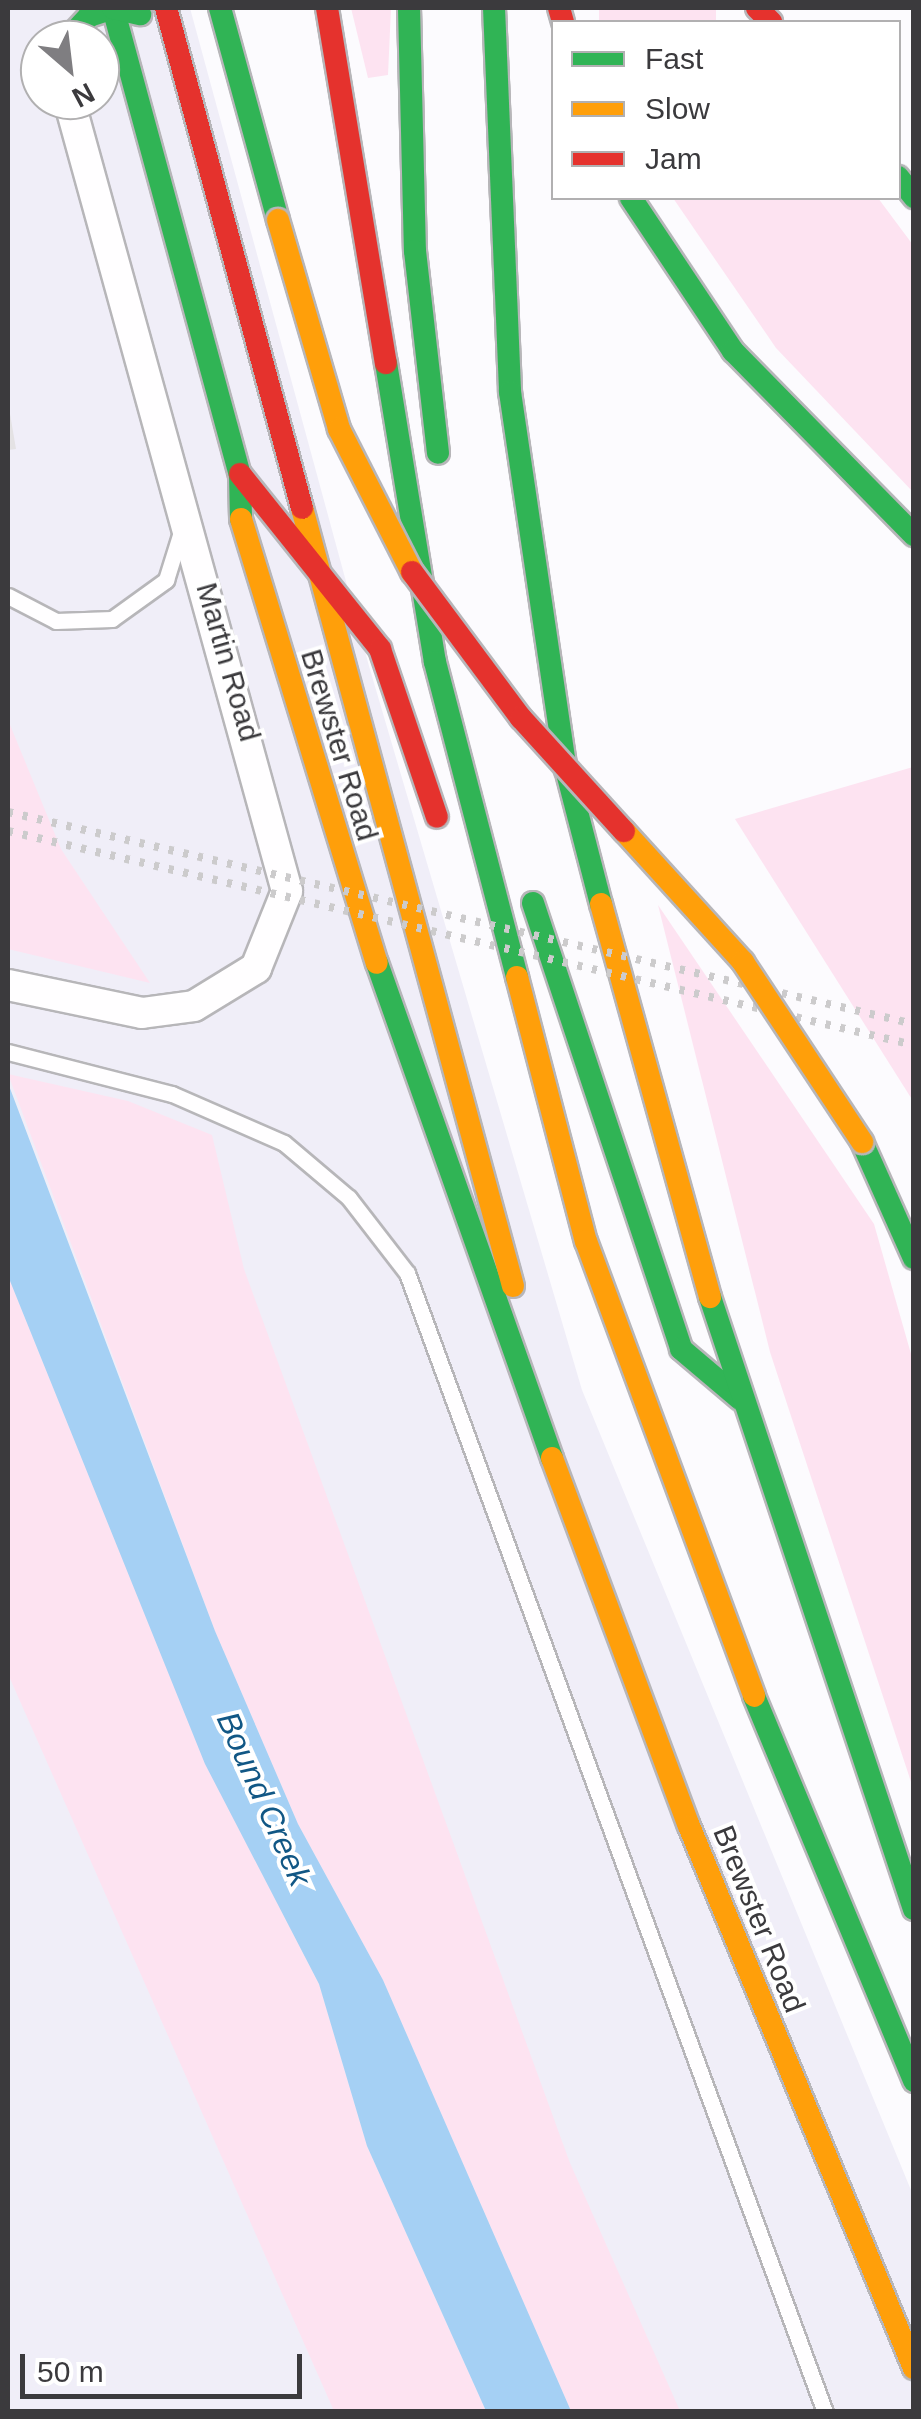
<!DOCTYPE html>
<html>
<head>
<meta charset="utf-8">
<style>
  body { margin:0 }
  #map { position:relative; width:921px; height:2419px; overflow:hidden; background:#fcfbfe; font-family:Arial,sans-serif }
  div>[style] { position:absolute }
  .built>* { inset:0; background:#f0eef8 }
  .green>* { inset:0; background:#fde3f1; transform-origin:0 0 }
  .water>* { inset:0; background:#a5d0f4 }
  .building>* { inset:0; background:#e4e2e4 }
  .roads { filter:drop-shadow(2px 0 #b7b6b9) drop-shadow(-2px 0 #b7b6b9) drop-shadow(0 2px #b7b6b9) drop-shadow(0 -2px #b7b6b9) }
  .lane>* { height:15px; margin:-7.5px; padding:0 7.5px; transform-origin:7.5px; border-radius:7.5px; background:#fffeff }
  .street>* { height:30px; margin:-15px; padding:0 15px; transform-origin:15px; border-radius:15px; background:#fffeff }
  .fast>* { height:22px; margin:-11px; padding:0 11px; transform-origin:11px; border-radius:11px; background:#30b455 }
  .slow>* { height:22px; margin:-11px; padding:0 11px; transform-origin:11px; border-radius:11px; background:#ff9f0a }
  .jam>* { height:22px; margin:-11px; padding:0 11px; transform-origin:11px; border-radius:11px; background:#e5322d }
  .rail>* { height:8px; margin-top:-4px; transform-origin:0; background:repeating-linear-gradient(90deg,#cccbcc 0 5px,transparent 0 15px) }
  .bridges { filter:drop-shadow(2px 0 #b7b6b9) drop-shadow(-2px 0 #b7b6b9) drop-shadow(0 2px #b7b6b9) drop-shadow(0 -2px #b7b6b9) }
  .slow-bridge>* { height:22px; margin:-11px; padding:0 11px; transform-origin:11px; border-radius:11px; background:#ff9f0a }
  .jam-bridge>* { height:22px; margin:-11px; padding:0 11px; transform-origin:11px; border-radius:11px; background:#e5322d }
  span { translate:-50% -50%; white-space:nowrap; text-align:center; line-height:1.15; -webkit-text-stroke:8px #fff; paint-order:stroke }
  .street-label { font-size:30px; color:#3b3a3d }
  .water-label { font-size:32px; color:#115785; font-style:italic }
  .frame { position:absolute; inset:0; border:10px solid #3b3a3d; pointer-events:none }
  .legend { position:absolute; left:551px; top:20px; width:350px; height:180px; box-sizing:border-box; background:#fff; border:2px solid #b1b0b1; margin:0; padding:12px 18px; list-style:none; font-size:30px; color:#3b3a3d }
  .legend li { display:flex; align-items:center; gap:20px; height:50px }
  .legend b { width:50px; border:2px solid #b1b0b1 }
  .north { position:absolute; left:20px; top:20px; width:100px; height:100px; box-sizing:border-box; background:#fff; border:2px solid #b1b0b1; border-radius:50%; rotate:152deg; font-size:28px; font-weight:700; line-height:40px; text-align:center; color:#3b3a3d }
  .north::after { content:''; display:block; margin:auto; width:35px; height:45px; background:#7f7e81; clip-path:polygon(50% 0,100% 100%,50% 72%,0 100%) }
  .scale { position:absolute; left:20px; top:2354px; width:282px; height:45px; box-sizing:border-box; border:5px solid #3b3a3d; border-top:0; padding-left:12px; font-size:30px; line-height:35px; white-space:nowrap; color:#3b3a3d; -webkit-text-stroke:8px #fff; paint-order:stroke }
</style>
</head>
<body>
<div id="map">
  <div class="built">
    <div style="clip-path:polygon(evenodd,8px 8px,190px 8px,369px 666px,582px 1390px,913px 2195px,913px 2411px,8px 2412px,8px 8px,40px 40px,100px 40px,100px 100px,40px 100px,40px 40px)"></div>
  </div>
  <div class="green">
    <div style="clip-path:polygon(351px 8px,391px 8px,388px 75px,368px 78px)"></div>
    <div style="left:599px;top:8px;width:117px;height:15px"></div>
    <div style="clip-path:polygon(673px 198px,878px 198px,913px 245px,913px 492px,776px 348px)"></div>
    <div style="clip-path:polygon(8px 720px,61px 849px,150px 983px,8px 949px)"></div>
    <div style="clip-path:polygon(913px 767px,914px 767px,913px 1101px,735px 819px)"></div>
    <div style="clip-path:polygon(658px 905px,874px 1224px,913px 1361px,913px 1788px,770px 1352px)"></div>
    <div style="clip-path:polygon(8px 1074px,128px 1101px,212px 1135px,244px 1269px,570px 2163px,680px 2411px,571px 2411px,383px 1980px,298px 1824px,215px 1631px)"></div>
    <div style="clip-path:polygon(8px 1276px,205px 1763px,319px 1984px,367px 2146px,486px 2411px,334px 2411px,8px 1674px)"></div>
  </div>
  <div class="water">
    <div style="clip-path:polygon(8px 1083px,215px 1631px,298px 1824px,383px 1980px,571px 2411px,486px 2411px,367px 2146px,319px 1984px,205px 1764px,8px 1276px)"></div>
  </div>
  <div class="building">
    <div style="clip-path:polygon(8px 402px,16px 449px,8px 450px)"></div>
  </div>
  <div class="roads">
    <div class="lane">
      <div style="left:8px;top:596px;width:54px;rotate:27.5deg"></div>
      <div style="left:56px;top:621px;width:56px;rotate:-2deg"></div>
      <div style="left:112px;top:619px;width:67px;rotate:-35.8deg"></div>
      <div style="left:166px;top:580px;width:47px;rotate:-72.7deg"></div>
      <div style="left:8px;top:1052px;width:169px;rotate:14.4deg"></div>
      <div style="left:172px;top:1094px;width:122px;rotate:23.6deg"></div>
      <div style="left:284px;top:1143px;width:85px;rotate:40.2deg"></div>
      <div style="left:349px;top:1198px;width:95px;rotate:52.3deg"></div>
      <div style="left:407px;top:1273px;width:1213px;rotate:69.85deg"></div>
    </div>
    <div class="street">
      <div style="left:8px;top:985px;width:137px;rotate:11.8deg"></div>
      <div style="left:142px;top:1013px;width:52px;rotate:-7.7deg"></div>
      <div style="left:194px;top:1006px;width:73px;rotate:-31.5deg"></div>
      <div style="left:256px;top:968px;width:83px;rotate:-68.1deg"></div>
      <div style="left:287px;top:891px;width:820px;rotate:-105.41deg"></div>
    </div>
    <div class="fast">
      <div style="left:113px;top:8px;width:483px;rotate:74.8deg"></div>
      <div style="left:240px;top:474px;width:45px;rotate:88.7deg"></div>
      <div style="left:220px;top:8px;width:220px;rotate:74.7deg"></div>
      <div style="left:409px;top:8px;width:243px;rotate:88.6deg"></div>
      <div style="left:415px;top:251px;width:203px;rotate:83.5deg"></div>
      <div style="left:494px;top:8px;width:384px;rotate:87.6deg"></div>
      <div style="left:510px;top:392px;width:381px;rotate:81.6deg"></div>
      <div style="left:566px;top:769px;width:139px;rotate:75.5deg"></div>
      <div style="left:67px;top:40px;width:33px;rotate:-47deg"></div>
      <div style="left:89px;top:16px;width:25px;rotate:-18deg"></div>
      <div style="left:113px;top:8px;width:28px;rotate:13deg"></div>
      <div style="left:898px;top:177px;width:26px;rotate:51deg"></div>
      <div style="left:631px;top:198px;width:184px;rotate:56.3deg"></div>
      <div style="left:733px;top:351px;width:258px;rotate:45.5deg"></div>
      <div style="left:386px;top:363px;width:303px;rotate:80.7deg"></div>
      <div style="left:435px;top:662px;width:325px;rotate:75.4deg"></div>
      <div style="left:533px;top:903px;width:470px;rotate:71.6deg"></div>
      <div style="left:681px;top:1349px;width:77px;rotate:40.3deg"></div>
      <div style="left:377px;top:963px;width:525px;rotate:70.53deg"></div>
      <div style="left:862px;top:1142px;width:127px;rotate:65.9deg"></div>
      <div style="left:710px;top:1297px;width:645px;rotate:71.57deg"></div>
      <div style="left:754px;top:1696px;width:417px;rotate:67.4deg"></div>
    </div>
    <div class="slow">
      <div style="left:302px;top:508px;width:806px;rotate:74.83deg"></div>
      <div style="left:241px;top:519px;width:464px;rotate:73deg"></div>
      <div style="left:601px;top:904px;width:408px;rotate:74.5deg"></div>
      <div style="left:517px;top:977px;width:273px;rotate:75.4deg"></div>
      <div style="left:586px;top:1241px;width:485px;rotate:69.7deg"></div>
      <div style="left:552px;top:1458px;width:393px;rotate:69.6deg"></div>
      <div style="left:689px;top:1826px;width:587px;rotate:67.46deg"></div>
    </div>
    <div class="jam">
      <div style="left:166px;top:8px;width:518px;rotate:74.78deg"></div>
      <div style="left:327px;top:8px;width:360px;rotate:80.6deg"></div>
      <div style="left:559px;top:8px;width:15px;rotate:74deg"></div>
      <div style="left:757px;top:8px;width:20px;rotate:45deg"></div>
      <div style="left:240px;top:474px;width:224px;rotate:51.3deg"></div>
      <div style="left:380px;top:649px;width:177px;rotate:71.3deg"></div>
    </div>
  </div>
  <div class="rail">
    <div style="left:8px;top:812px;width:930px;rotate:13.17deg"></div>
    <div style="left:8px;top:831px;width:931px;rotate:13.29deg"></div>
  </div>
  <div class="bridges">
    <div class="slow-bridge">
      <div style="left:278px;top:220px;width:218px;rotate:73.7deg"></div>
      <div style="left:339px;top:429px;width:161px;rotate:63deg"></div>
      <div style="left:624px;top:831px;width:177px;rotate:47.7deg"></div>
      <div style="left:743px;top:962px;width:216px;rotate:56.5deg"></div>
    </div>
    <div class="jam-bridge">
      <div style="left:412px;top:572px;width:182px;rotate:53.3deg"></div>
      <div style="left:521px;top:718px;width:153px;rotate:47.7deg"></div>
    </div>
  </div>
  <div class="street-label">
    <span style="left:228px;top:662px;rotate:74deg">Martin Road</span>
    <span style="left:339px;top:745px;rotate:73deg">Brewster Road</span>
    <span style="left:759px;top:1919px;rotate:68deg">Brewster Road</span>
  </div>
  <div class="water-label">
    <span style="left:264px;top:1799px;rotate:66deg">Bound Creek</span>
  </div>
  <div class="frame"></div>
  <ul class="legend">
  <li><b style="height:12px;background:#30b455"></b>Fast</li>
  <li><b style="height:12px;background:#ff9f0a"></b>Slow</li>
  <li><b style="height:12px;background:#e5322d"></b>Jam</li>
  </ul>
  <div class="north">N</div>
  <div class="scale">50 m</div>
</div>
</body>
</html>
